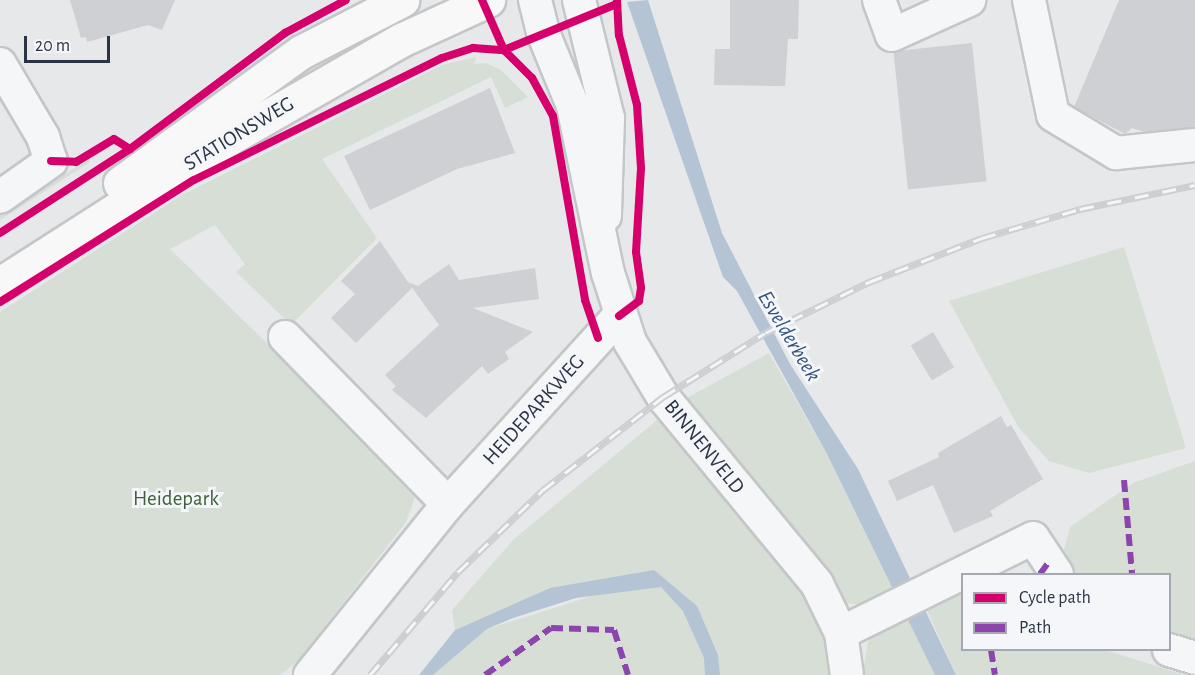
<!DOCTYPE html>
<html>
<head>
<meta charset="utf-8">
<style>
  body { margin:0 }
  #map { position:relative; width:1195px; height:675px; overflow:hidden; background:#e6e8ea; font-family:"Alegreya Sans",sans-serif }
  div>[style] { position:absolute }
  .green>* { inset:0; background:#d6ded6 }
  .water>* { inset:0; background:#b4c4d5 }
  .building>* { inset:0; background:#ced0d3; transform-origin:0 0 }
  .roads { filter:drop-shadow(2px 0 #c4c6c8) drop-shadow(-2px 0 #c4c6c8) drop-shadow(0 2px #c4c6c8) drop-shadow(0 -2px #c4c6c8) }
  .minor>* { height:32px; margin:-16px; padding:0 16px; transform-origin:16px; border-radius:16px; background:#f5f6f7 }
  .major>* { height:33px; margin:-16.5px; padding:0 16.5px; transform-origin:16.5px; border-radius:16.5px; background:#f8f8f8 }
  .rail>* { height:7px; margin-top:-3.5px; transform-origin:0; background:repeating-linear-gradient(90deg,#f4f6f9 0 14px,#cecfd2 0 28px); box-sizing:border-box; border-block:2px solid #cecfd2 }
  .quiet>* { height:6px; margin-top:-3px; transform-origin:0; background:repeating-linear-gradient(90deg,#8e44ad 0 12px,transparent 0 18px) }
  .cycleway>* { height:8px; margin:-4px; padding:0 4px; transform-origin:4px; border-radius:4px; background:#d6006c }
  span { translate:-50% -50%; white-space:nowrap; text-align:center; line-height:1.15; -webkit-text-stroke:6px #f4f6f9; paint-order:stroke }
  .street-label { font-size:21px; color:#2b3445 }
  .park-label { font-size:21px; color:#3f6138 }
  .water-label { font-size:22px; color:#34527a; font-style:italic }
  .legend { position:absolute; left:961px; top:573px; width:210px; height:78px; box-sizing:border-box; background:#f4f6f9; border:2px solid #a4a8b1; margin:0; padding:8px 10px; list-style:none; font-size:18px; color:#2b3445 }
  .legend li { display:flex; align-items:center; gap:12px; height:30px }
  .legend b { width:30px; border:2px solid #a4a8b1 }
  .scale { position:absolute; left:24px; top:36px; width:86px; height:27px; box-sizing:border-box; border:3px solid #2b3445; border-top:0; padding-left:8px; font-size:18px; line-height:21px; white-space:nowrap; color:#2b3445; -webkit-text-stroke:4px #f4f6f9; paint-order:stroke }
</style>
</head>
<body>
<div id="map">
  <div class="green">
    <div style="clip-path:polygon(476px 57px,474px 64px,486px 63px,501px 70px,528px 97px,505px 108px,491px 77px,322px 159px,377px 238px,291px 325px,236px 272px,245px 264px,215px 225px,170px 249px,413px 485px,414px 500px,406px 522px,299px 660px,280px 675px,0 675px,0 312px,182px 195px,442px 65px)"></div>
    <div style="clip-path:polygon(90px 159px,90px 162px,0 220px,0 212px)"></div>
    <div style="clip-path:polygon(1124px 247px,1186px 448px,1089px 473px,1049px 461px,1019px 428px,949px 301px)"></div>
    <div style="clip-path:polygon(769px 353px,827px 454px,894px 590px,869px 605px,843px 603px,683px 400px)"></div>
    <div style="clip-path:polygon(662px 416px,824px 623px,833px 675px,433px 675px,487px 629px,595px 595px,550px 588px,455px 630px,452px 610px,513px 540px)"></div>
    <div style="clip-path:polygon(1195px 461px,1195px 647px,1170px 640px,1170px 574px,1073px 574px,1062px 558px,1070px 527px,1133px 483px)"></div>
    <div style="clip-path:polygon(962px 590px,962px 650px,1105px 650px,1185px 675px,956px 675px,927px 610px)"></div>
    <div style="clip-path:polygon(908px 618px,935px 675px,862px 675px,870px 633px)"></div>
  </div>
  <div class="water">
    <div style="clip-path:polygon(648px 0,722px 233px,790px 364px,858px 469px,956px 675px,935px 675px,827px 454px,737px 291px,723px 277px,627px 2px)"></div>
    <div style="clip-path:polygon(654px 570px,697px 606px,718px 655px,720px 675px,705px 675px,704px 658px,683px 611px,661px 587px,576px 598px,513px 618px,487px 629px,433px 675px,419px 675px,455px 630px,550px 588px)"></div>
  </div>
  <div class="building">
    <div style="clip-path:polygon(70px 0,175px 0,162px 30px,148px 25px,87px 42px,86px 37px,81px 38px)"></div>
    <div style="clip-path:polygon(730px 0,799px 0,798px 39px,788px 39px,785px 86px,714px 85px,715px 49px,730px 49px)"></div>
    <div style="clip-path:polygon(1119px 0,1195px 0,1195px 127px,1144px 132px,1132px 128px,1125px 134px,1074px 107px)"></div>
    <div style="left:972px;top:43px;width:139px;height:79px;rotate:84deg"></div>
    <div style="clip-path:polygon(490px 88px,515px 153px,457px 169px,370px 210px,344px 156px)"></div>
    <div style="clip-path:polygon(380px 241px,412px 288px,356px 343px,331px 318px,355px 294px,341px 281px)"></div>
    <div style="clip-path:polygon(449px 264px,459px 280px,535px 268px,539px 299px,473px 308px,533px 332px,505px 352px,509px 359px,488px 374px,482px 366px,426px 418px,392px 390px,396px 386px,385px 375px,439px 325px,408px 282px,418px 286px)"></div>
    <div style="left:933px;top:332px;width:41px;height:26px;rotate:59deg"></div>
    <div style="clip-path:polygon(1001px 416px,1007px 427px,1011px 425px,1043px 479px,990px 511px,993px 516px,954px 533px,933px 485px,897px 501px,888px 481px,939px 457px,938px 453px)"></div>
  </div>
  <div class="roads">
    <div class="minor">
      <div style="left:535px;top:0;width:36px;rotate:76deg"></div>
      <div style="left:544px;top:35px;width:77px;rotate:67.8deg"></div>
      <div style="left:573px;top:106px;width:171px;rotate:78.2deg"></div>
      <div style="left:608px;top:273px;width:72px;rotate:72.3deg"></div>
      <div style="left:630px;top:342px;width:64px;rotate:59deg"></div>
      <div style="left:663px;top:397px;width:242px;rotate:50.5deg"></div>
      <div style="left:817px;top:584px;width:55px;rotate:63.9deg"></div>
      <div style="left:841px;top:633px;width:42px;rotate:81.9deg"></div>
      <div style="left:579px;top:0;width:122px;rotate:76.2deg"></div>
      <div style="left:608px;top:118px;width:98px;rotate:91.8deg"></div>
      <div style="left:879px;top:0;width:37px;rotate:70deg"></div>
      <div style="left:892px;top:35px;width:85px;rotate:-24.4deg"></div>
      <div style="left:1029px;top:0;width:117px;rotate:78.2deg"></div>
      <div style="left:1053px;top:115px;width:74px;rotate:31.1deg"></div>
      <div style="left:1116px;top:153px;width:79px;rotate:-5.8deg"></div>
      <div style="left:0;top:64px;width:85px;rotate:59.5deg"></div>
      <div style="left:43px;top:137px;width:25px;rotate:72deg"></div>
      <div style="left:51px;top:161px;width:62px;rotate:144.8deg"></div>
      <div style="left:285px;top:337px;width:233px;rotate:45.7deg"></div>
      <div style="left:841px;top:633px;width:214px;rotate:-26.3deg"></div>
      <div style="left:1033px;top:538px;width:43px;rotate:56.3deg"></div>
      <div style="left:1169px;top:650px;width:27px;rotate:17deg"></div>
      <div style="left:310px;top:675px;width:220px;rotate:-51.1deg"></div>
      <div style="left:448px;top:504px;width:254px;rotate:-47.7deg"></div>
    </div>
    <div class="major">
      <div style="left:120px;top:183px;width:223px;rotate:-35.9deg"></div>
      <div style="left:301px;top:52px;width:114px;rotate:-27.2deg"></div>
      <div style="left:0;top:284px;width:248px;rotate:-32.7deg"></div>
      <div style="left:209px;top:150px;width:221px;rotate:-29.8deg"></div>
      <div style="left:401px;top:40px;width:96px;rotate:-24.7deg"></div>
    </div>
  </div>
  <div class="rail">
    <div style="left:370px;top:675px;width:135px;rotate:-49.5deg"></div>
    <div style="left:458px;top:572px;width:118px;rotate:-44deg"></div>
    <div style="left:543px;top:490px;width:152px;rotate:-37.8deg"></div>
    <div style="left:663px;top:397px;width:120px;rotate:-32.1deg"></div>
    <div style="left:765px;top:333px;width:116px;rotate:-26.1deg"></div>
    <div style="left:869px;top:282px;width:121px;rotate:-21.3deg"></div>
    <div style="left:982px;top:238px;width:102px;rotate:-16.5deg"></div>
    <div style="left:1080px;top:209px;width:117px;rotate:-11.8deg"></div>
  </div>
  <div class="quiet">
    <div style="left:1124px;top:480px;width:94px;rotate:85.1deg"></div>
    <div style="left:1040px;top:574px;width:14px;rotate:-54deg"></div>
    <div style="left:991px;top:650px;width:25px;rotate:81deg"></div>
    <div style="left:485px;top:675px;width:81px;rotate:-35.5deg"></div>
    <div style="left:551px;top:628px;width:63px;rotate:1.8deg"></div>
    <div style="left:614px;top:630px;width:47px;rotate:72.7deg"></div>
  </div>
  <div class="cycleway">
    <div style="left:482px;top:0;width:55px;rotate:66.3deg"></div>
    <div style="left:504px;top:50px;width:40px;rotate:45deg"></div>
    <div style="left:532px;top:78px;width:43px;rotate:61.1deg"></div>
    <div style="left:553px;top:116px;width:187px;rotate:80.1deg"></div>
    <div style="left:585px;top:300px;width:40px;rotate:71.1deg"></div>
    <div style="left:617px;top:0;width:35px;rotate:87deg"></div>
    <div style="left:619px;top:35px;width:72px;rotate:75.6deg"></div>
    <div style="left:637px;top:105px;width:63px;rotate:86.4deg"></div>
    <div style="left:641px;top:168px;width:84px;rotate:93.4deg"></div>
    <div style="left:636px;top:252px;width:36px;rotate:82deg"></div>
    <div style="left:641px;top:288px;width:13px;rotate:99deg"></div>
    <div style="left:639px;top:301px;width:25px;rotate:143deg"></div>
    <div style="left:51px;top:161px;width:25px;rotate:2deg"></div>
    <div style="left:76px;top:162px;width:44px;rotate:-31.2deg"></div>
    <div style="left:114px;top:139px;width:19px;rotate:32deg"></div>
    <div style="left:0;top:233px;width:155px;rotate:-32.9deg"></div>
    <div style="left:130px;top:149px;width:194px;rotate:-36.8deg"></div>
    <div style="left:285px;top:33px;width:69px;rotate:-28.4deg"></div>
    <div style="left:0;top:302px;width:229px;rotate:-32.2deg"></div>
    <div style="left:194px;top:180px;width:276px;rotate:-26.2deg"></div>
    <div style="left:442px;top:58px;width:33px;rotate:-18deg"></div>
    <div style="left:473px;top:48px;width:31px;rotate:4deg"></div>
    <div style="left:504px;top:50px;width:119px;rotate:-22.2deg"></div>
  </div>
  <div class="street-label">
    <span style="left:239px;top:134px;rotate:-31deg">STATIONSWEG</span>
    <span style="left:534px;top:410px;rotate:-48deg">HEIDEPARKWEG</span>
    <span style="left:704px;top:447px;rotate:51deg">BINNENVELD</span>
  </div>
  <div class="park-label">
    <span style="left:176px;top:499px">Heidepark</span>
  </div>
  <div class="water-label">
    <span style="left:789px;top:336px;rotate:59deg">Esvelderbeek</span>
  </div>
  <ul class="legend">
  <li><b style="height:8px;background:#d6006c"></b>Cycle path</li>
  <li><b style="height:8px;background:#8e44ad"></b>Path</li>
  </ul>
  <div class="scale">20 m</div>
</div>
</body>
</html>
